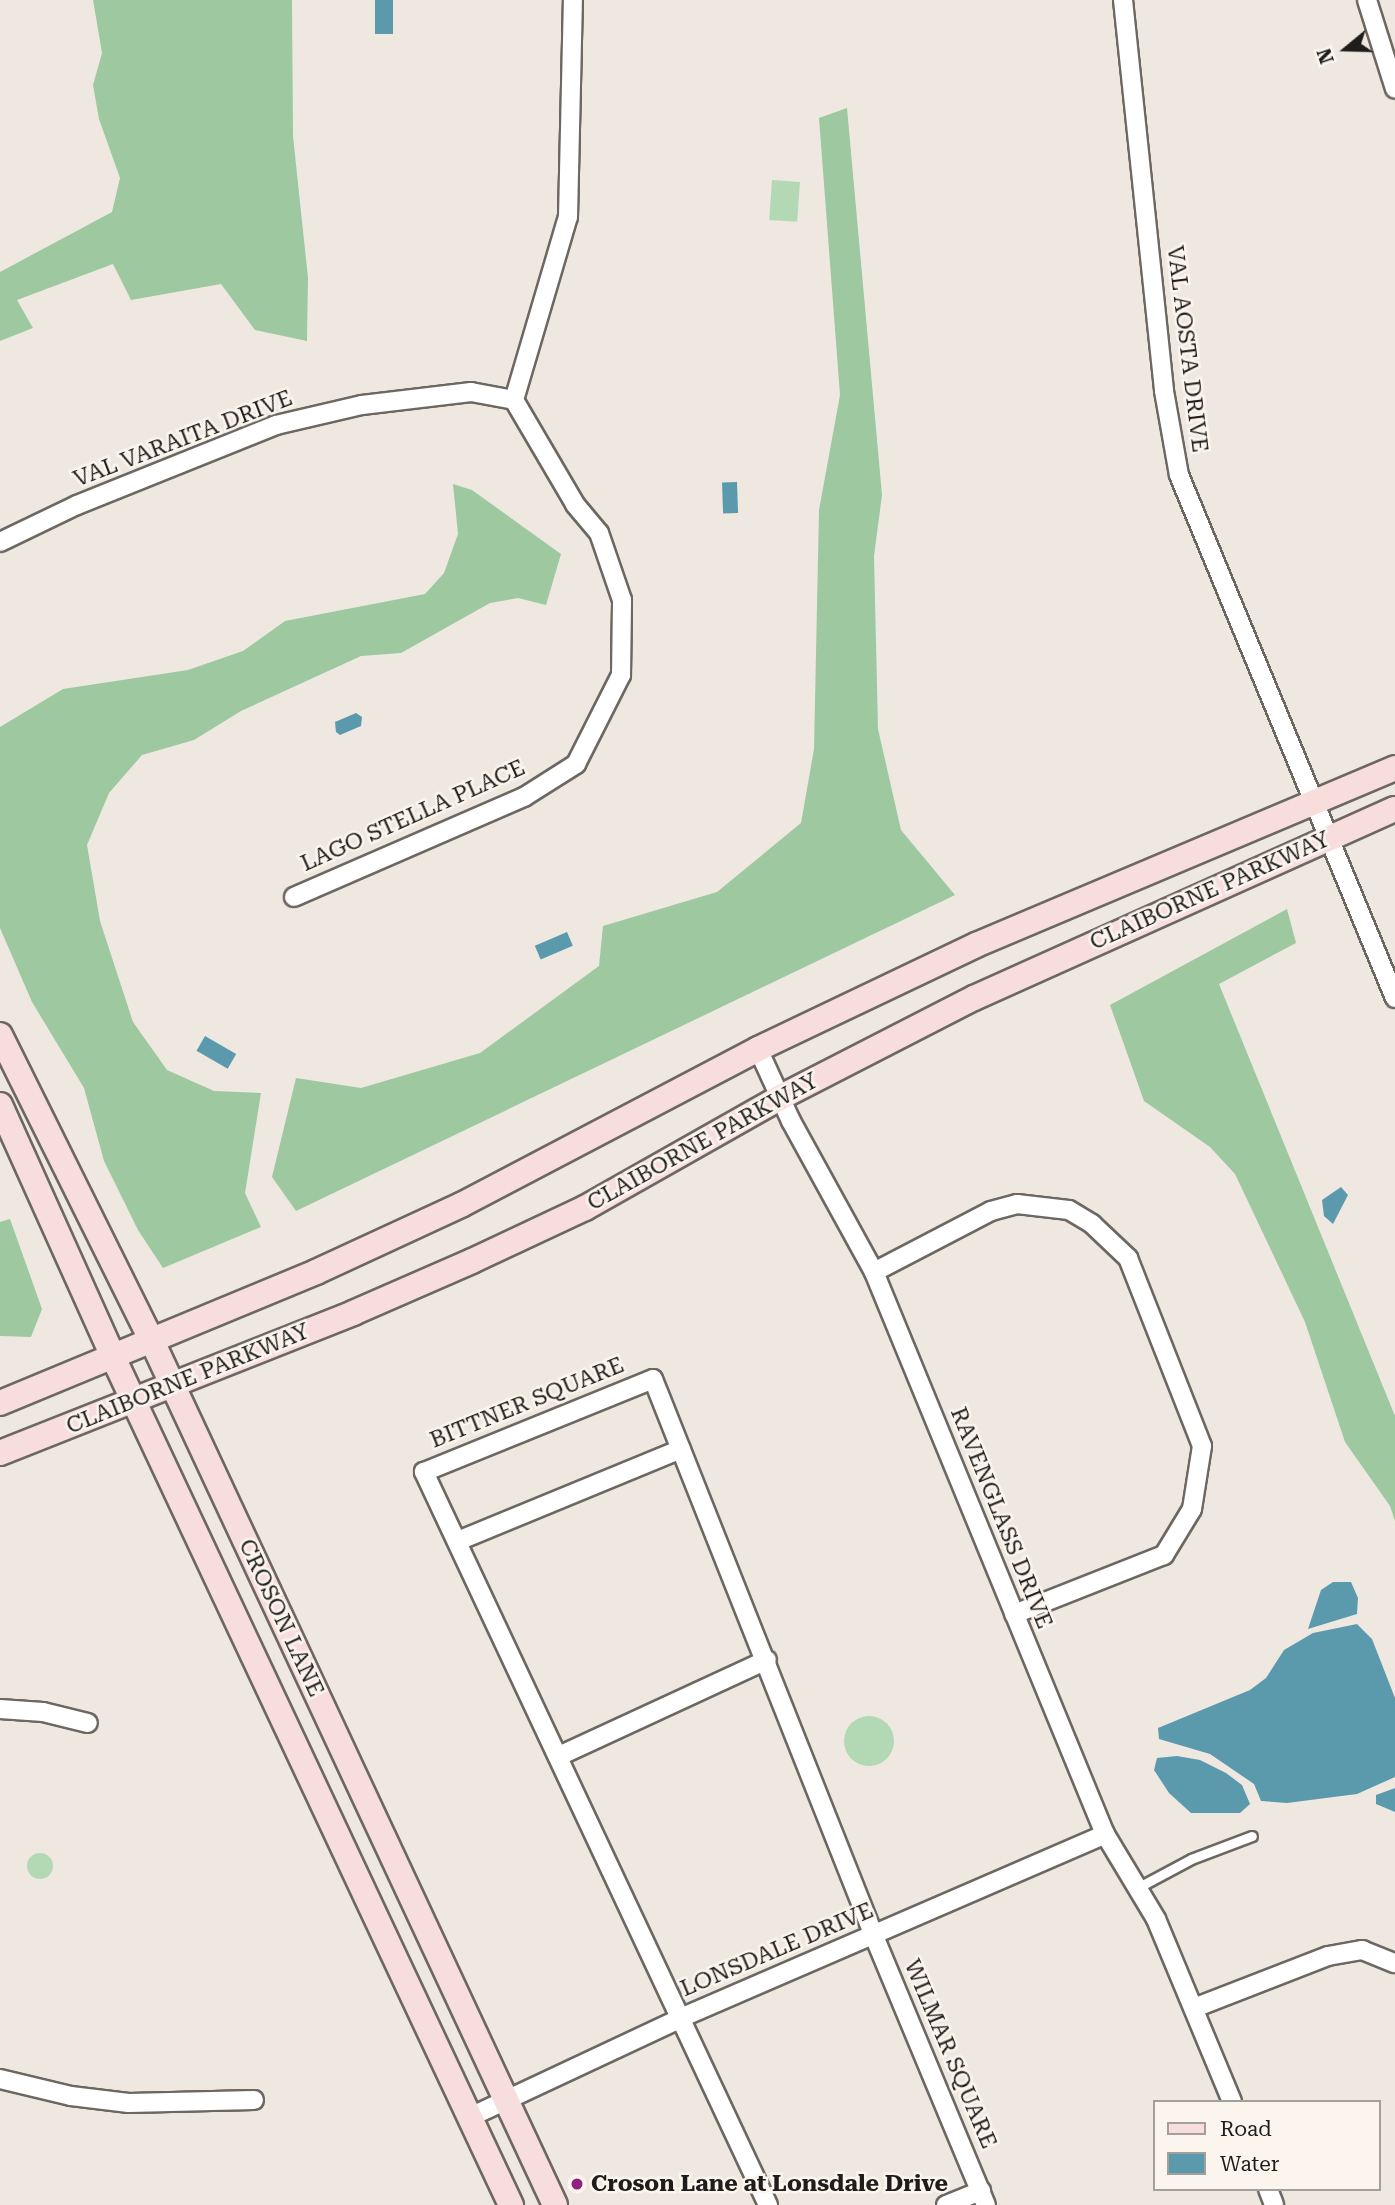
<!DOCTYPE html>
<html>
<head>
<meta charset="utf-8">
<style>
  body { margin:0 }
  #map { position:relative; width:1395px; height:2205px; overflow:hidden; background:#eee8e1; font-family:"Roboto Serif",serif }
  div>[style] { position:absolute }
  .green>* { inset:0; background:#b3d8b4; transform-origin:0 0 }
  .round { border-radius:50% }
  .forest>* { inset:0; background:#9ec8a0 }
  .water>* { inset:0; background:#5b9aad; transform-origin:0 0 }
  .roads { filter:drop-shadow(2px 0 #6d6762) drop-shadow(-2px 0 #6d6762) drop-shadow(0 2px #6d6762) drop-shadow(0 -2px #6d6762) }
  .service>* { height:9px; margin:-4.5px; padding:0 4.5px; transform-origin:4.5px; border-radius:4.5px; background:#fff }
  .minor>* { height:18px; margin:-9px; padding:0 9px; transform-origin:9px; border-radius:9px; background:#fff }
  .secondary>* { height:24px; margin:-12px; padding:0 12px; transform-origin:12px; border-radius:12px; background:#f7dedc }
  .dots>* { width:19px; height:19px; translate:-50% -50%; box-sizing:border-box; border:4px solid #fbf5ee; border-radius:50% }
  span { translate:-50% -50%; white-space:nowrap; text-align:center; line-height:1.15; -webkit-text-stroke:5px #fbf5ee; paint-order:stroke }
  .street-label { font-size:23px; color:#1f1d1b }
  .poi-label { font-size:23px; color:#1f1d1b; font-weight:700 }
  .left { translate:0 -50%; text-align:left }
  .legend { position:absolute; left:1153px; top:2100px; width:228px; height:91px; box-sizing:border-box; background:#fbf5ee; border:2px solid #a39f9a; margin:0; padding:9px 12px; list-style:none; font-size:21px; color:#1f1d1b }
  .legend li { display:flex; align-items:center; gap:14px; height:35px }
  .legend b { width:35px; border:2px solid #a39f9a }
  .north { position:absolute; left:1311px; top:14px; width:70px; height:70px; -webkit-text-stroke:5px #fbf5ee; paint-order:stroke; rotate:251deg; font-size:19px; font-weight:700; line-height:28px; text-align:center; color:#1f1d1b }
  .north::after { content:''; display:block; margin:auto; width:24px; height:32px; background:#1f1d1b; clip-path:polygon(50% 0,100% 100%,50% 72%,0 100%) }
</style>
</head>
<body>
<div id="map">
  <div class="green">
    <div style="left:772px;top:180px;width:28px;height:40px;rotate:4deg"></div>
    <div class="round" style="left:844px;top:1716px;width:50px;height:50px"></div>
    <div class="round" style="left:27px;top:1853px;width:26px;height:26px"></div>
  </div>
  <div class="forest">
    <div style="clip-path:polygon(93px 0,292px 0,293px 136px,308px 278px,307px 341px,255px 330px,221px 284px,131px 300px,113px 264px,17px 300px,33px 328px,0 341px,0 272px,112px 212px,120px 178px,99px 119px,93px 85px,102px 53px)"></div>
    <div style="clip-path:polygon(847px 108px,882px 495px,874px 556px,878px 729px,901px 830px,955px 895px,296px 1211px,272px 1177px,296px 1078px,361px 1088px,480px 1053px,599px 966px,603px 926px,717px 892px,801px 823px,814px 749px,819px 510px,840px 395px,819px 118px)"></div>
    <div style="clip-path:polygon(453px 484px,472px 490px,561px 554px,546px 605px,518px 598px,490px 603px,401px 653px,361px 656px,241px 711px,194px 740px,142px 755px,109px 793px,87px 845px,100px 921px,133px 1022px,167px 1070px,214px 1091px,261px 1093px,245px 1193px,261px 1227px,163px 1268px,138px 1230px,104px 1161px,84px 1088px,32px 1002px,0 928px,0 727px,63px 689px,188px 670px,243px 651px,285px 621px,425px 594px,444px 573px,458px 534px)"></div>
    <div style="clip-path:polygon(1287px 909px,1296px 943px,1219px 984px,1395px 1416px,1395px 1521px,1390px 1506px,1345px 1442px,1305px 1322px,1235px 1174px,1210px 1147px,1144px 1101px,1110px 1005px)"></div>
    <div style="clip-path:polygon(10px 1219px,42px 1309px,31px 1337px,0 1336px,0 1222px)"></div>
  </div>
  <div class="water">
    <div style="left:375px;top:0;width:18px;height:34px"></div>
    <div style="left:737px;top:482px;width:31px;height:15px;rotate:88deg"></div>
    <div style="clip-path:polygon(356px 713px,362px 717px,361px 726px,340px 735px,336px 732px,335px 722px)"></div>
    <div style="left:567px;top:932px;width:15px;height:35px;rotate:67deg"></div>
    <div style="left:205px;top:1036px;width:36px;height:17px;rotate:30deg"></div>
    <div style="clip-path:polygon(1341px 1187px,1348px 1195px,1333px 1224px,1324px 1216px,1322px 1200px)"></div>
    <div style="clip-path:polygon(1333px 1582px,1351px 1582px,1358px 1598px,1357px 1614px,1308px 1629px,1321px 1590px)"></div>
    <div style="clip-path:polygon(1357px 1624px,1372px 1639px,1395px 1698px,1395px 1777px,1357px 1794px,1287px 1803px,1261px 1801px,1254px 1784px,1210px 1754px,1159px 1739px,1158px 1728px,1250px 1690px,1266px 1678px,1284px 1650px,1313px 1633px)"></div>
    <div style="clip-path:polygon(1177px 1756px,1200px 1760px,1226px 1773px,1242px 1785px,1250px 1804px,1240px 1813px,1191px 1813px,1169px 1793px,1154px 1770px,1157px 1758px)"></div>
    <div style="clip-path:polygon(1395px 1788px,1395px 1812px,1376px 1804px,1376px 1795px)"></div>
  </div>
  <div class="roads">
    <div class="service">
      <div style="left:1137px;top:1888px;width:61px;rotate:-28.2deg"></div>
      <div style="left:1191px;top:1859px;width:65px;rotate:-20.7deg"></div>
    </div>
    <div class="minor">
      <div style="left:1123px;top:0;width:393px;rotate:84deg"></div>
      <div style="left:1164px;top:391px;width:85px;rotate:79.9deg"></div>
      <div style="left:1179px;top:475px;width:566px;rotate:67.56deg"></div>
      <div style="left:1367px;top:0;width:93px;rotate:72.5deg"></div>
      <div style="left:0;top:542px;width:85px;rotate:-25.7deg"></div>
      <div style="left:77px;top:505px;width:214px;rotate:-21.9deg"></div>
      <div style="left:276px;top:425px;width:88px;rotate:-13.1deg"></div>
      <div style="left:362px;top:405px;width:110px;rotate:-6.8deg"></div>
      <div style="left:471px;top:392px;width:44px;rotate:10.5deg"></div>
      <div style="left:294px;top:897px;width:251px;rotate:-23.5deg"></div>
      <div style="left:524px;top:797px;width:62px;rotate:-32.4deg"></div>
      <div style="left:576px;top:764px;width:100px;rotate:-63.2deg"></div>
      <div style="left:621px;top:675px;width:75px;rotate:-89.2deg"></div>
      <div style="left:622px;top:600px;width:71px;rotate:-108.9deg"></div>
      <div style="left:599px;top:533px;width:38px;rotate:-130deg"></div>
      <div style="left:575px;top:504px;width:121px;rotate:-120.4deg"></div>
      <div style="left:514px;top:400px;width:191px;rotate:-73.6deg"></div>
      <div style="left:568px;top:217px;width:217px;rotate:-88.7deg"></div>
      <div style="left:758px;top:1049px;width:79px;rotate:65.4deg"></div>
      <div style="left:791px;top:1121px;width:172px;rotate:61.2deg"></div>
      <div style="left:874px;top:1272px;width:608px;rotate:67.66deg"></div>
      <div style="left:1105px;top:1834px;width:99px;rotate:59deg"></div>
      <div style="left:1156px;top:1919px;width:198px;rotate:67.4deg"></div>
      <div style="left:874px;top:1272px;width:132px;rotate:-27.5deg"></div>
      <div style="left:991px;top:1211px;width:27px;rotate:-15deg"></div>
      <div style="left:1017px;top:1204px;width:52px;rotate:6.6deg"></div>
      <div style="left:1069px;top:1210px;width:27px;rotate:31deg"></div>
      <div style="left:1092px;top:1224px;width:50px;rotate:43.4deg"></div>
      <div style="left:1128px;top:1258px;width:202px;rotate:68.5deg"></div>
      <div style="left:1202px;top:1446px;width:64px;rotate:99deg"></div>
      <div style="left:1192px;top:1509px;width:54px;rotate:121.3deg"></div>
      <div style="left:1164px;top:1555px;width:161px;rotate:158.5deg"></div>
      <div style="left:458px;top:1541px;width:241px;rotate:-22.4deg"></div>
      <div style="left:0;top:1709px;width:43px;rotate:4deg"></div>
      <div style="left:43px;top:1712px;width:46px;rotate:13.7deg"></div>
      <div style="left:559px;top:1756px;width:229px;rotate:-24.8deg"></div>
      <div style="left:1194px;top:2008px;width:144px;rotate:-21.2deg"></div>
      <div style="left:1328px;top:1956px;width:35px;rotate:-10deg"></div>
      <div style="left:1362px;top:1950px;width:35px;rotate:22deg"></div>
      <div style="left:0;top:2079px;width:73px;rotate:13.5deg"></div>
      <div style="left:71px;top:2096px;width:58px;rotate:6.9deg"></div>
      <div style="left:129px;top:2103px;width:125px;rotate:-1.4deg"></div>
      <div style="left:470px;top:2117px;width:235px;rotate:-25.1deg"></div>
      <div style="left:683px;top:2017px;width:460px;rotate:-23.4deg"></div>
      <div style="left:1268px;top:2189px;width:17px;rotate:69deg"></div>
      <div style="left:768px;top:2205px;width:810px;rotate:-115.14deg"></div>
      <div style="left:424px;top:1472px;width:247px;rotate:-22.1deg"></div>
      <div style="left:653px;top:1379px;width:599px;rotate:68.36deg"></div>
      <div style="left:874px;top:1936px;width:291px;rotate:67.4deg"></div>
      <div style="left:946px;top:2205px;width:38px;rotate:-22deg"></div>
    </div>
    <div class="secondary">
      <div style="left:0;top:1035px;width:342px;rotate:63.6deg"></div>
      <div style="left:152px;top:1341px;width:953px;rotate:64.99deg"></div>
      <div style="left:0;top:1105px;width:276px;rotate:65.8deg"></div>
      <div style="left:113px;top:1357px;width:937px;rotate:64.86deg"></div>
      <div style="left:0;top:1403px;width:342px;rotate:-22.5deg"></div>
      <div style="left:316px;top:1272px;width:160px;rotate:-24.8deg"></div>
      <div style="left:461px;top:1205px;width:335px;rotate:-27.7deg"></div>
      <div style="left:758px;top:1049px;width:242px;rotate:-25.5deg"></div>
      <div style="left:976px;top:945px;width:455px;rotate:-22.9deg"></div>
      <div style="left:0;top:1453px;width:380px;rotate:-21.6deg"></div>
      <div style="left:353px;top:1313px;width:130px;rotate:-23.6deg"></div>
      <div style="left:472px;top:1261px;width:125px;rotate:-25.1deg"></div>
      <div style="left:585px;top:1208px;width:225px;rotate:-29.5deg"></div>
      <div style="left:781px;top:1097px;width:217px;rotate:-27.2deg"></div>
      <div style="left:974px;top:998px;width:461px;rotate:-24.2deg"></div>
    </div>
  </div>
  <div class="dots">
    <div style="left:577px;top:2184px;background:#902081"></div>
  </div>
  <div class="street-label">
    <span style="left:1187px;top:349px;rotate:83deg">VAL AOSTA DRIVE</span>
    <span style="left:183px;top:439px;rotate:-21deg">VAL VARAITA DRIVE</span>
    <span style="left:413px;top:816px;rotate:-24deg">LAGO STELLA PLACE</span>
    <span style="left:1210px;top:891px;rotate:-24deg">CLAIBORNE PARKWAY</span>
    <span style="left:703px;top:1142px;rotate:-29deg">CLAIBORNE PARKWAY</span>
    <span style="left:188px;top:1379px;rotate:-22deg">CLAIBORNE PARKWAY</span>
    <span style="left:527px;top:1403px;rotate:-22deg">BITTNER SQUARE</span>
    <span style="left:1001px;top:1518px;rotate:68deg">RAVENGLASS DRIVE</span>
    <span style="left:281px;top:1618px;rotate:65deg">CROSON LANE</span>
    <span style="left:777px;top:1950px;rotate:-23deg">LONSDALE DRIVE</span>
    <span style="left:950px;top:2054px;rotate:67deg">WILMAR SQUARE</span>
  </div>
  <div class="poi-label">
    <span class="left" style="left:591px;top:2184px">Croson Lane at Lonsdale Drive</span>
  </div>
  <ul class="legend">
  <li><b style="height:9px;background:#f7dedc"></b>Road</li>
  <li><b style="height:19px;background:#5b9aad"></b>Water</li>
  </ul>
  <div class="north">N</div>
</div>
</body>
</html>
